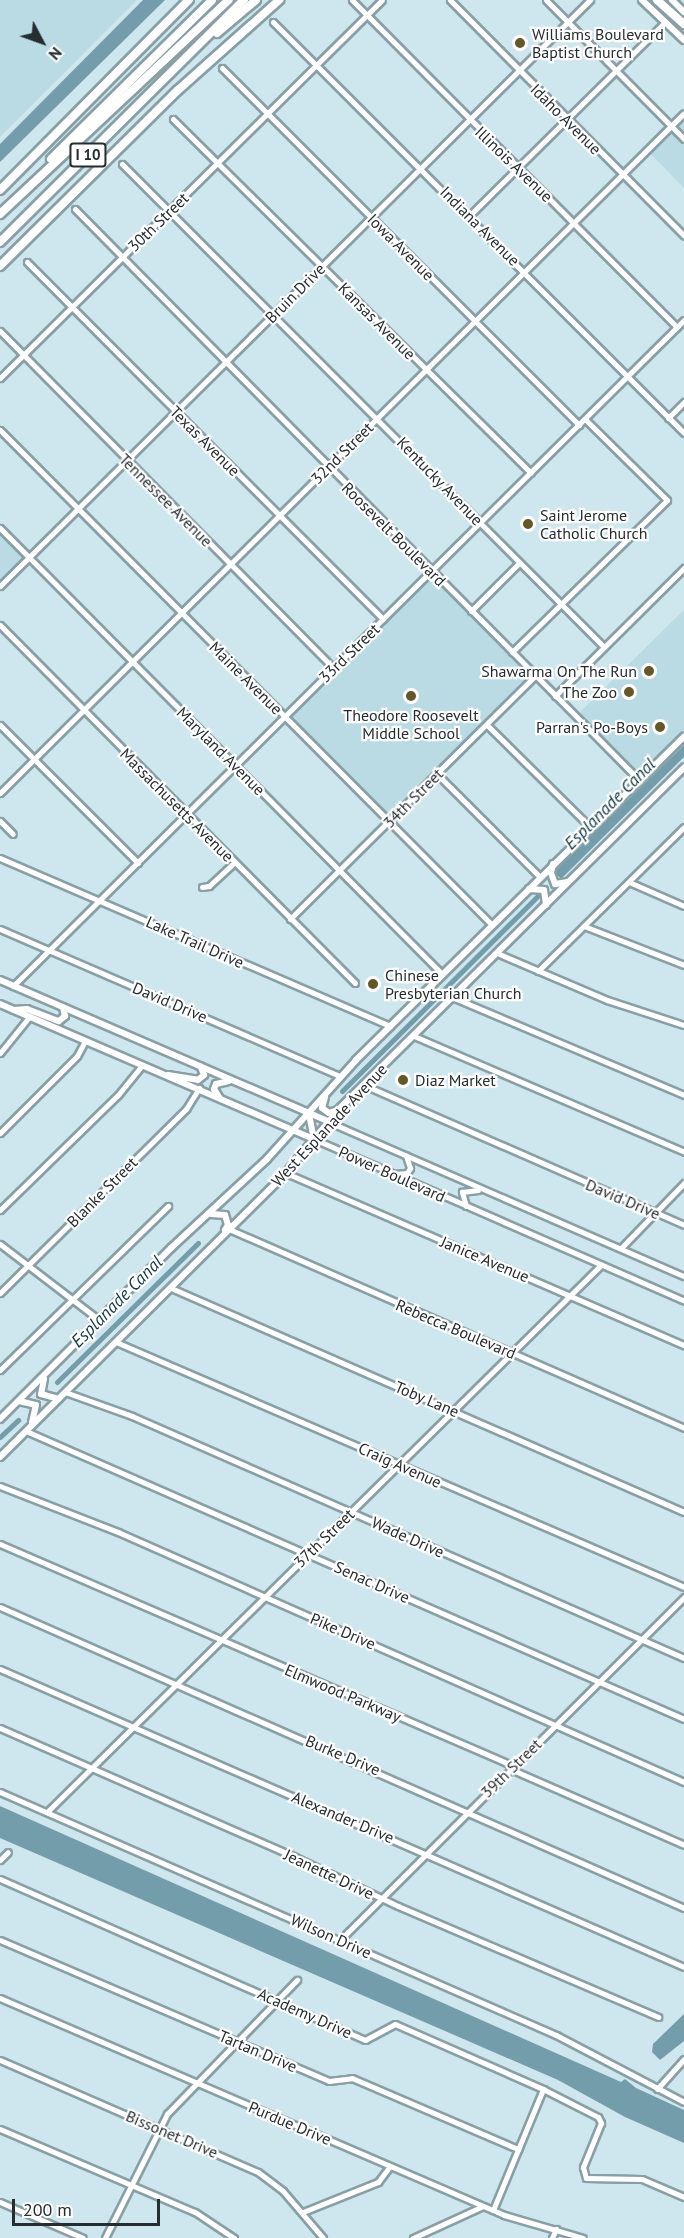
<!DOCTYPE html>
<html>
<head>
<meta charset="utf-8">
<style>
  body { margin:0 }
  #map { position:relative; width:684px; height:2238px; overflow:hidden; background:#cee6ed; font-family:"PT Sans",sans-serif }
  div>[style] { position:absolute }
  .built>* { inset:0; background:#badae4; transform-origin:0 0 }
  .water>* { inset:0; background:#739daa }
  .canal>* { height:5px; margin:-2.5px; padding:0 2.5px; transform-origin:2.5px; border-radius:2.5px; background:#739daa }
  .roads { filter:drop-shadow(2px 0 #889fa5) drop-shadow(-2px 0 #889fa5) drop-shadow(0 2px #889fa5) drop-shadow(0 -2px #889fa5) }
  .minor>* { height:5px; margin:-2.5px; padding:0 2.5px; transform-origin:2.5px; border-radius:2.5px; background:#fff }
  .major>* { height:6px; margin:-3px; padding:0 3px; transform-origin:3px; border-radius:3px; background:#fff }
  .highway>* { height:8px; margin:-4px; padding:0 4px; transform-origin:4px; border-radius:4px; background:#fff }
  .dots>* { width:16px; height:16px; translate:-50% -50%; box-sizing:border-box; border:3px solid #fff; border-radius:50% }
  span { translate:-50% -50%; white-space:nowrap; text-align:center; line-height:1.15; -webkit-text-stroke:4.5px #fff; paint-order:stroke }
  .shield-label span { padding:2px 4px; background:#fff; border:2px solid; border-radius:4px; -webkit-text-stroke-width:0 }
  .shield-label { font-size:15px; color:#242d30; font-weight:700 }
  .poi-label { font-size:16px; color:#242d30 }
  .left { translate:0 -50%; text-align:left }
  .right { translate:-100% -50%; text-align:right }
  .street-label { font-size:16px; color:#242d30 }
  .water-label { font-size:18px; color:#123a44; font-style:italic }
  .north { position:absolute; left:12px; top:12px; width:60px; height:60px; -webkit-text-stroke:4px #fff; paint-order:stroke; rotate:131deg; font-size:16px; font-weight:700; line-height:24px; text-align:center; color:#242d30 }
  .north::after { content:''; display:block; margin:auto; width:21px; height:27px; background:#242d30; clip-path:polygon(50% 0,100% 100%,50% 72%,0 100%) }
  .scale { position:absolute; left:12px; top:2199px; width:148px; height:27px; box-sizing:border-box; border:3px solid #242d30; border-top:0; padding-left:8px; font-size:18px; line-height:21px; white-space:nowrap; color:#242d30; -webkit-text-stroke:4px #fff; paint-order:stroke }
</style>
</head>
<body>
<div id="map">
  <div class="built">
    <div style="clip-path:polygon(0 0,137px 0,0 137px)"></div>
    <div style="clip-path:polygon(684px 117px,684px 188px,648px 151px)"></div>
    <div style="clip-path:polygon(0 534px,24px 557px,0 580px)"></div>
    <div style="left:433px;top:576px;width:140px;height:201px;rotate:46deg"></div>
    <div style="clip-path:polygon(684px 610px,684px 730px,635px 779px,574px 718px)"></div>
  </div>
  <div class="water">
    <div style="clip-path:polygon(143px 0,165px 0,0 162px,0 144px)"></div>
    <div style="clip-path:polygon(684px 745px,684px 757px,561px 879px,554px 872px)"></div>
    <div style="clip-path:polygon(0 1806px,621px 2082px,625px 2079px,636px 2088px,684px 2110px,684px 2143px,625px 2117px,558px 2080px,0 1838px)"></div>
    <div style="clip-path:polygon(684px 2014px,684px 2041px,660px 2060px,652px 2052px,653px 2044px)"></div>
  </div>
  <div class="canal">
    <div style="left:342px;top:1091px;width:279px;rotate:-44.9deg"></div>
    <div style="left:57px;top:1382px;width:198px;rotate:-44.6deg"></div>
    <div style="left:0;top:1437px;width:25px;rotate:-43deg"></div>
  </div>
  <div class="roads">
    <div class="minor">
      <div style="left:352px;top:0;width:461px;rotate:45.2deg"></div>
      <div style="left:450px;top:0;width:332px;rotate:45.2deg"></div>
      <div style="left:546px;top:0;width:196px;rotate:45.2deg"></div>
      <div style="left:273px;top:22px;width:581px;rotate:45deg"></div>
      <div style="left:222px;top:68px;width:505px;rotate:45deg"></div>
      <div style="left:173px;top:119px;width:503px;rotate:44.68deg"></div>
      <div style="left:122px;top:164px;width:682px;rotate:45.06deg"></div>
      <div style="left:75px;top:209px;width:803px;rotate:45.35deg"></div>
      <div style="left:470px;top:215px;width:274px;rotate:-44.7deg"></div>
      <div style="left:27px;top:262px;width:504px;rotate:45.08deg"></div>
      <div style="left:0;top:331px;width:474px;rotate:45.3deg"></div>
      <div style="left:0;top:378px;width:537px;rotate:-44.7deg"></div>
      <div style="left:668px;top:418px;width:23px;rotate:-45deg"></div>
      <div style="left:0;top:430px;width:698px;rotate:45.17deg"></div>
      <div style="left:0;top:528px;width:628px;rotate:45.26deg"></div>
      <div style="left:0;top:586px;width:832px;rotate:-44.81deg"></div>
      <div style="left:471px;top:611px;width:68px;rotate:-45deg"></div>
      <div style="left:0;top:625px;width:504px;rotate:45.24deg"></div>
      <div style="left:512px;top:652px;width:217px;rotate:-44.4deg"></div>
      <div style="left:667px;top:500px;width:115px;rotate:-135.4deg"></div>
      <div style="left:555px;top:696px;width:182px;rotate:-44.8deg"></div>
      <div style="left:0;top:725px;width:195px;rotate:45deg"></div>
      <div style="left:487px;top:725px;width:145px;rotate:44.7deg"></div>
      <div style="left:437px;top:774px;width:146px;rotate:45deg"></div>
      <div style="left:0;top:793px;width:964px;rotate:-44.83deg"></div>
      <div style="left:0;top:821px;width:18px;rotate:45deg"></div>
      <div style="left:0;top:858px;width:425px;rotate:23.3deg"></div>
      <div style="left:629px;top:882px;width:60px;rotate:23.6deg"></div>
      <div style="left:202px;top:887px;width:7px;rotate:-8deg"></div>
      <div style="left:209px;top:886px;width:34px;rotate:-43deg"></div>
      <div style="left:290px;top:919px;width:345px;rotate:-44.8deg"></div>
      <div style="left:584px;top:926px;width:107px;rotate:21.3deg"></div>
      <div style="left:0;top:929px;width:370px;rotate:23.4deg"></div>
      <div style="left:497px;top:953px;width:120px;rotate:23.1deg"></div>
      <div style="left:607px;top:1000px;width:81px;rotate:18deg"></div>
      <div style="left:538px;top:971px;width:205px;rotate:-44.6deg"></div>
      <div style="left:13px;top:986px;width:945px;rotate:-44.79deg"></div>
      <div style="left:452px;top:997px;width:252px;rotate:22.9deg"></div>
      <div style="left:414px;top:1036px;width:294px;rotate:23.2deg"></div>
      <div style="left:0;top:1053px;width:46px;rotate:-51.1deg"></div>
      <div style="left:364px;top:1085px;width:349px;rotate:23.6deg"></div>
      <div style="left:329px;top:1122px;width:387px;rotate:23.5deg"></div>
      <div style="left:0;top:1133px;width:109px;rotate:-45deg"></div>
      <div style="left:77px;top:1056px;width:17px;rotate:-62deg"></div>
      <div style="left:314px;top:1139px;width:404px;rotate:23.6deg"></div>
      <div style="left:286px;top:1173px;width:434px;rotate:23.4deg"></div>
      <div style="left:394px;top:1174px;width:13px;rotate:-4deg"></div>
      <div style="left:407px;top:1173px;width:6px;rotate:-59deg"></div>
      <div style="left:410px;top:1168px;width:13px;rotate:-108deg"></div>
      <div style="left:466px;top:1206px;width:15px;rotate:-106deg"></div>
      <div style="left:462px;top:1192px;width:16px;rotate:-7deg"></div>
      <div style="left:0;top:1210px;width:165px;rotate:-44.3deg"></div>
      <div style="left:118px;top:1095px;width:38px;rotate:-51deg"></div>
      <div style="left:229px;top:1229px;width:497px;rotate:23.6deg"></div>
      <div style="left:0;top:1244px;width:125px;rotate:37.5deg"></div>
      <div style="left:621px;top:1248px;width:91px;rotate:-45.9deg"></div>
      <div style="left:171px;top:1288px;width:560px;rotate:23.59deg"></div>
      <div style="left:0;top:1293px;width:262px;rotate:-44.7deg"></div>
      <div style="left:186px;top:1109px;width:25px;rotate:-58deg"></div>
      <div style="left:116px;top:1342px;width:619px;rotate:23.33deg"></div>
      <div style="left:0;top:1370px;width:235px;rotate:-44.3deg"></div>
      <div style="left:65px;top:1392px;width:71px;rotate:19.7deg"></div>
      <div style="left:132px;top:1416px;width:603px;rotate:23.67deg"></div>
      <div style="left:26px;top:1431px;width:718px;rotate:23.64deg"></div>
      <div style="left:0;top:1486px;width:127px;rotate:21.3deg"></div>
      <div style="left:118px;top:1532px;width:619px;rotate:23.83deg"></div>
      <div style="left:0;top:1544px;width:555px;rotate:23.37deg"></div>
      <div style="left:509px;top:1764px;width:9px;rotate:49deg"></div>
      <div style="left:515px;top:1771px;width:184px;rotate:23.6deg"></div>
      <div style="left:0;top:1607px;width:747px;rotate:23.75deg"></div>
      <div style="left:0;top:1669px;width:746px;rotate:23.54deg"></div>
      <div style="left:0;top:1728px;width:322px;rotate:23.6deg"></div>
      <div style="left:295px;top:1857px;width:114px;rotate:25.4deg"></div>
      <div style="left:398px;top:1906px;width:283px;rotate:23.1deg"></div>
      <div style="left:0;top:1792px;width:607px;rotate:23.61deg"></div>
      <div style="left:556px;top:2035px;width:144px;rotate:27.6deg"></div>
      <div style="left:47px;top:1812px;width:779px;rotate:-44.64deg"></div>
      <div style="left:0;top:1860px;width:11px;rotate:-45deg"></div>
      <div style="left:0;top:1879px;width:399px;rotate:23.8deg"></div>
      <div style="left:365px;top:2040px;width:34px;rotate:-28deg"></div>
      <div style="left:395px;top:2024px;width:162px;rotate:23.7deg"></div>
      <div style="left:543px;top:2089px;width:62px;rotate:27deg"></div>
      <div style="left:598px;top:2117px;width:7px;rotate:63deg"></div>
      <div style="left:601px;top:2123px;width:48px;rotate:112.2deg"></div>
      <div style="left:583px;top:2167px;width:11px;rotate:75deg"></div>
      <div style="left:586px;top:2178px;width:56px;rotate:1deg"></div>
      <div style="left:642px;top:2179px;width:46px;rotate:23.2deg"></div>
      <div style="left:0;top:1940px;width:358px;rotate:23.2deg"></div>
      <div style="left:329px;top:2081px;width:23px;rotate:-7deg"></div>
      <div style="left:352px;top:2078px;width:181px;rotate:23.2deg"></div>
      <div style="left:340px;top:1940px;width:486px;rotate:-44.9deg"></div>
      <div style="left:0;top:1998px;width:549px;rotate:23.29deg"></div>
      <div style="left:504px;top:2215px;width:82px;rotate:16.2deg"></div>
      <div style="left:0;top:2060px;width:281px;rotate:23.5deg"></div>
      <div style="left:258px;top:2172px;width:31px;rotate:37deg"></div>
      <div style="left:283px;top:2191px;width:62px;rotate:49.6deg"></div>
      <div style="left:657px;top:2089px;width:40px;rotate:-48deg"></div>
      <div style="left:0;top:2129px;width:212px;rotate:23.1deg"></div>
      <div style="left:195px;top:2212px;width:47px;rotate:33.7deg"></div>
      <div style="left:0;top:2202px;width:90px;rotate:23.4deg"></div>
      <div style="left:493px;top:2210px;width:131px;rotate:-67.5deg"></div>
      <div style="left:303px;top:2212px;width:81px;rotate:-21.8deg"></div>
      <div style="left:378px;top:2182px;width:20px;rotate:-53deg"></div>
      <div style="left:105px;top:2238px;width:139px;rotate:-63.4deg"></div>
      <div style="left:167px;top:2114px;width:187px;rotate:-45.9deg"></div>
      <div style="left:413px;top:2238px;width:77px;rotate:-24.6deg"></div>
      <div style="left:552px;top:2238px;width:10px;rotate:-66deg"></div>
    </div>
    <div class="major">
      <div style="left:642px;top:0;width:58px;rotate:43.6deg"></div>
      <div style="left:672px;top:0;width:17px;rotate:45deg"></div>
      <div style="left:553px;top:864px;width:9px;rotate:103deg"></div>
      <div style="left:551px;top:873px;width:12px;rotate:70deg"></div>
      <div style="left:555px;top:884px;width:13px;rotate:-9deg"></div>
      <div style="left:529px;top:889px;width:15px;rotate:4deg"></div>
      <div style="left:544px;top:890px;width:15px;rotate:82deg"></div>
      <div style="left:0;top:980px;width:358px;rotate:23.3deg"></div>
      <div style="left:0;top:1004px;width:342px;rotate:23.3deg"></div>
      <div style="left:14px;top:1010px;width:13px;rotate:-4deg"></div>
      <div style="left:27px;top:1009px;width:34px;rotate:21deg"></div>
      <div style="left:59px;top:1021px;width:8px;rotate:-40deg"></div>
      <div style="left:65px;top:1016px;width:9px;rotate:-103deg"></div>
      <div style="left:168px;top:1075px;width:30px;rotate:9deg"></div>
      <div style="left:198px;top:1080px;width:8px;rotate:-40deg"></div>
      <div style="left:204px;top:1075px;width:9px;rotate:-111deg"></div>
      <div style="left:219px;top:1097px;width:9px;rotate:-122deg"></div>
      <div style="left:214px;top:1089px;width:5px;rotate:-68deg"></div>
      <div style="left:216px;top:1084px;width:13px;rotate:-13deg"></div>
      <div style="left:325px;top:1097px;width:11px;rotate:105deg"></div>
      <div style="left:322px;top:1108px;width:9px;rotate:36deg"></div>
      <div style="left:329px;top:1113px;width:9px;rotate:-18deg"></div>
      <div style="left:309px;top:1114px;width:25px;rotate:79deg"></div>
      <div style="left:211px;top:1214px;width:14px;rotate:4deg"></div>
      <div style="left:225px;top:1215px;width:10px;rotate:73deg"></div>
      <div style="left:228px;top:1225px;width:6px;rotate:121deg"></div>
      <div style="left:44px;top:1379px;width:15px;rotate:101deg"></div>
      <div style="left:41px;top:1394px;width:18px;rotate:16deg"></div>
      <div style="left:19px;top:1401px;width:17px;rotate:13deg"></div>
      <div style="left:36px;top:1405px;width:18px;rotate:103deg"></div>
      <div style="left:0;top:1419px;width:242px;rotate:-45deg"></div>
      <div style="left:171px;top:1248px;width:131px;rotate:-42.8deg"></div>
      <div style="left:267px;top:1159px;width:133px;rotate:-48deg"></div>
      <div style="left:356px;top:1060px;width:461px;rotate:-44.6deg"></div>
      <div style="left:0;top:1457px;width:403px;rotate:-44.8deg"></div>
      <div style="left:286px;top:1173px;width:85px;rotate:-50.3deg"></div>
      <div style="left:340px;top:1108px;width:484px;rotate:-44.7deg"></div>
    </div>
    <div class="highway">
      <div style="left:657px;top:0;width:36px;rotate:42deg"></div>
      <div style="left:217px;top:33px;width:51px;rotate:-40.2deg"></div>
      <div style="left:51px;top:159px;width:226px;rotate:-44.6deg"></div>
      <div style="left:0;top:190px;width:268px;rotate:-45.2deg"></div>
      <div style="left:0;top:214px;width:313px;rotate:-43.1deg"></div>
      <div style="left:0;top:242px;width:344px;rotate:-44.8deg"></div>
      <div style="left:0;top:266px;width:249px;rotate:-44.7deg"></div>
      <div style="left:177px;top:91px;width:137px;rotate:-41.7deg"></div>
    </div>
  </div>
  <div class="dots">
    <div style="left:520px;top:43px;background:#655825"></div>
    <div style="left:528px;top:524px;background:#655825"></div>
    <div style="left:649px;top:671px;background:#655825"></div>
    <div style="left:629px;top:692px;background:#655825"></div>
    <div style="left:411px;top:696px;background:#655825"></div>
    <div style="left:660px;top:727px;background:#655825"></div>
    <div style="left:373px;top:984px;background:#655825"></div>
    <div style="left:403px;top:1080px;background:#655825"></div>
  </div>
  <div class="shield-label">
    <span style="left:88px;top:155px">I 10</span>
  </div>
  <div class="poi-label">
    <span class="left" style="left:532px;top:43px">Williams Boulevard<br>Baptist Church</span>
    <span class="left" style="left:540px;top:524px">Saint Jerome<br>Catholic Church</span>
    <span class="right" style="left:637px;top:671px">Shawarma On The Run</span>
    <span class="right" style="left:617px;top:692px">The Zoo</span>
    <span style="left:411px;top:724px">Theodore Roosevelt<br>Middle School</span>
    <span class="right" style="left:648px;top:727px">Parran's Po-Boys</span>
    <span class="left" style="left:385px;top:984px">Chinese<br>Presbyterian Church</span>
    <span class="left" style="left:415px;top:1080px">Diaz Market</span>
  </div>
  <div class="street-label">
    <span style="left:566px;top:119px;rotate:45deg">Idaho Avenue</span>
    <span style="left:514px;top:164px;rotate:44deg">Illinois Avenue</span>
    <span style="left:158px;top:222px;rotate:-44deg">30th Street</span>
    <span style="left:480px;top:226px;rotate:45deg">Indiana Avenue</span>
    <span style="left:401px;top:247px;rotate:45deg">Iowa Avenue</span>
    <span style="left:295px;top:293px;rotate:-45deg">Bruin Drive</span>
    <span style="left:377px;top:321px;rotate:45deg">Kansas Avenue</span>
    <span style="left:205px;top:441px;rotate:45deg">Texas Avenue</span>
    <span style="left:342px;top:453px;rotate:-45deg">32nd Street</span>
    <span style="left:440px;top:481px;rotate:46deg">Kentucky Avenue</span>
    <span style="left:166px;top:500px;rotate:45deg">Tennessee Avenue</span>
    <span style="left:394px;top:534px;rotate:45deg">Roosevelt Boulevard</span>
    <span style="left:349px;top:653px;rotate:-44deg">33rd Street</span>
    <span style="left:246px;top:678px;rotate:45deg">Maine Avenue</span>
    <span style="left:221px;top:751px;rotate:45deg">Maryland Avenue</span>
    <span style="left:413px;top:798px;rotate:-45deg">34th Street</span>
    <span style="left:177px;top:805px;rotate:45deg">Massachusetts Avenue</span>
    <span style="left:195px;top:942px;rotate:24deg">Lake Trail Drive</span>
    <span style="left:170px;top:1002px;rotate:23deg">David Drive</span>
    <span style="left:329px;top:1125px;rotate:-47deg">West Esplanade Avenue</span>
    <span style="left:392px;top:1174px;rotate:24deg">Power Boulevard</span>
    <span style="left:102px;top:1192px;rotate:-45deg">Blanke Street</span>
    <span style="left:623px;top:1199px;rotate:23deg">David Drive</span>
    <span style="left:485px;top:1259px;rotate:23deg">Janice Avenue</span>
    <span style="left:456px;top:1329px;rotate:23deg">Rebecca Boulevard</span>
    <span style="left:427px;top:1399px;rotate:23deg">Toby Lane</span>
    <span style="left:400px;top:1465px;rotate:24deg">Craig Avenue</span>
    <span style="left:408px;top:1537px;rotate:24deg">Wade Drive</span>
    <span style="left:324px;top:1538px;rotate:-44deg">37th Street</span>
    <span style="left:372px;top:1582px;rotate:24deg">Senac Drive</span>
    <span style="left:343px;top:1631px;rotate:23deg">Pike Drive</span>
    <span style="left:343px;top:1693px;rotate:23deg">Elmwood Parkway</span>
    <span style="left:343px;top:1755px;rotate:23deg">Burke Drive</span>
    <span style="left:511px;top:1768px;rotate:-44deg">39th Street</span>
    <span style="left:343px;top:1817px;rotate:23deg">Alexander Drive</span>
    <span style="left:329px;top:1874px;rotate:25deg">Jeanette Drive</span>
    <span style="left:331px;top:1936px;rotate:24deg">Wilson Drive</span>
    <span style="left:305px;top:2013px;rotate:24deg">Academy Drive</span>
    <span style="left:258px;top:2051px;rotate:23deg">Tartan Drive</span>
    <span style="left:290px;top:2123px;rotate:23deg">Purdue Drive</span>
    <span style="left:172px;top:2134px;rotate:23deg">Bissonet Drive</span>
  </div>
  <div class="water-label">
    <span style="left:610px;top:804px;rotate:-45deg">Esplanade Canal</span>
    <span style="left:117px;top:1302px;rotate:-45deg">Esplanade Canal</span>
  </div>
  <div class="north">N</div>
  <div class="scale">200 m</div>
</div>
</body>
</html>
